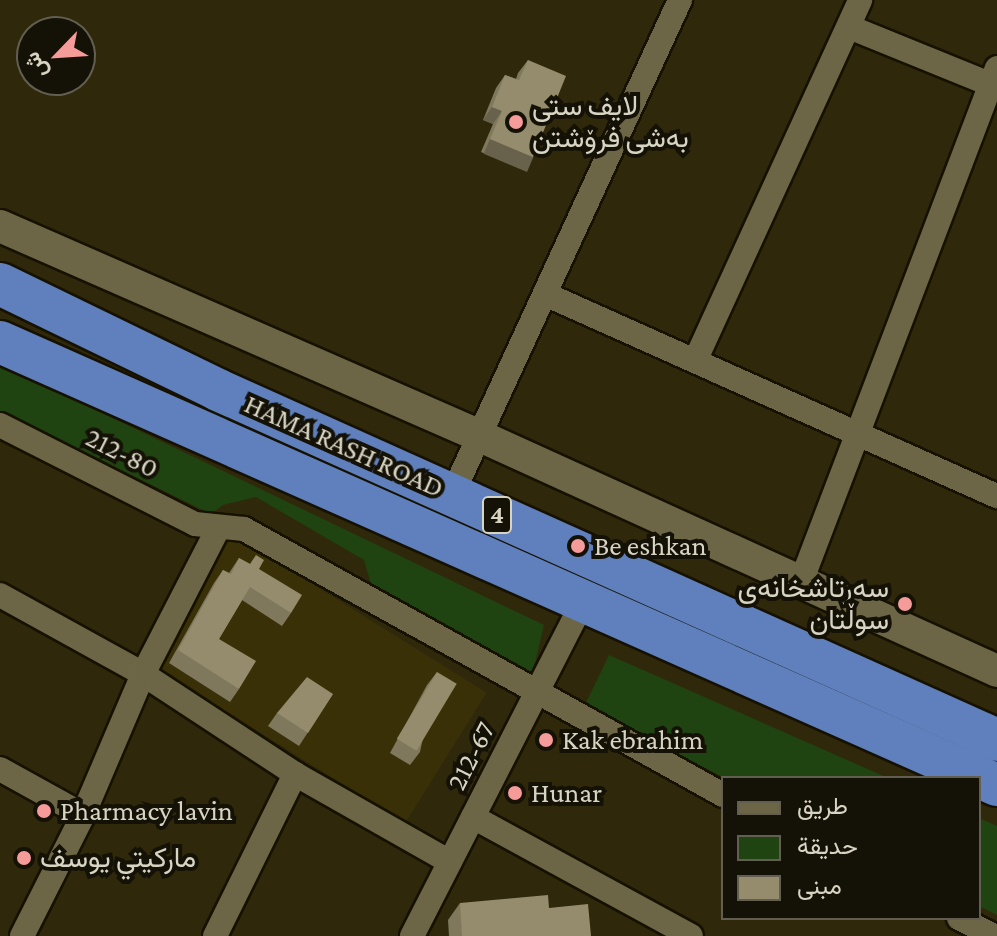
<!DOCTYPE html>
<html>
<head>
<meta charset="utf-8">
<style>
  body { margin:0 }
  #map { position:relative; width:997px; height:936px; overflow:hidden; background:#30280a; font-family:"Crimson Pro",Vazirmatn,serif }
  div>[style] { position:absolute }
  .built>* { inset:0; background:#393008; transform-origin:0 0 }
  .green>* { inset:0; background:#1f4411 }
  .roads { filter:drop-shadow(2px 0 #161100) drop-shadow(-2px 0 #161100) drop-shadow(0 2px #161100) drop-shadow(0 -2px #161100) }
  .street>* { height:24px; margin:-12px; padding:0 12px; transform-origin:12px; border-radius:12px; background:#6d6646 }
  .secondary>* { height:32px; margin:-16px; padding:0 16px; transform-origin:16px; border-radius:16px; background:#6d6646 }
  .highway>* { height:42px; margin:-21px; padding:0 21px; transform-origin:21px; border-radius:21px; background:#5f80bd }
  .wall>* { inset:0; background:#7f785d }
  .shaded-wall>* { inset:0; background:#68624c; transform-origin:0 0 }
  .building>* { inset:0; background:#948c6c; transform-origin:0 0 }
  .dots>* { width:22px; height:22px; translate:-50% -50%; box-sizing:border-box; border:4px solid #141106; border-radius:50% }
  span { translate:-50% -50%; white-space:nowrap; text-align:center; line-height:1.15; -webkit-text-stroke:8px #141106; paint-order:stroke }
  .shield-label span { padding:2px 6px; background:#141106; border:2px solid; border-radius:6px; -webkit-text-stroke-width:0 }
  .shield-label { font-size:26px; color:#d8d4c3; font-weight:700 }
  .poi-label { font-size:28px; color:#d8d4c3 }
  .left { translate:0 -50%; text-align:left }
  .right { translate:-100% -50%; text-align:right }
  .street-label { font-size:28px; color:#d8d4c3 }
  .legend { position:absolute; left:721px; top:776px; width:260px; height:144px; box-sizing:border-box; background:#141106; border:2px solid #625f52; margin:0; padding:10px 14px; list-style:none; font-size:24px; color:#d8d4c3 }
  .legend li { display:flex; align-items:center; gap:16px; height:40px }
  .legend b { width:40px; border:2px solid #625f52 }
  .north { position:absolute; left:16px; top:16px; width:80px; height:80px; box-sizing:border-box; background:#141106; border:2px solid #625f52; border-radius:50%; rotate:245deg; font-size:22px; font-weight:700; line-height:32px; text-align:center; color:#d8d4c3 }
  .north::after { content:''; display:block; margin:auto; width:28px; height:36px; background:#f59b99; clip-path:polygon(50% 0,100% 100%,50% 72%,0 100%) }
</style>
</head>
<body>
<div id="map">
  <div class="built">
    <div style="left:228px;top:531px;width:305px;height:154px;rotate:32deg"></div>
  </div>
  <div class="green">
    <div style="clip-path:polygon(0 364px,544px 625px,534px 667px,528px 677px,372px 588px,364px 560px,256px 497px,223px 505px,211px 514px,0 411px)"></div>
    <div style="clip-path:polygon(609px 655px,888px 778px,725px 778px,584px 707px)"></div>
    <div style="clip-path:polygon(979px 818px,997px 826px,997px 915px,979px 906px)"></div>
  </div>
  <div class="roads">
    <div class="street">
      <div style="left:849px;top:27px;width:160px;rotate:22.1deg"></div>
      <div style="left:545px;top:294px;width:495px;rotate:24.1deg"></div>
      <div style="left:695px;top:361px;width:397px;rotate:-65.4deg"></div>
      <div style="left:0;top:425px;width:219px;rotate:26.9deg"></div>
      <div style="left:195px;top:524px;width:49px;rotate:5.8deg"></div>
      <div style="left:244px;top:529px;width:548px;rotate:29.04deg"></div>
      <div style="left:452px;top:495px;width:545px;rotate:-65.27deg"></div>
      <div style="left:801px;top:582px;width:550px;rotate:-69.13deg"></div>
      <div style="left:0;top:595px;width:163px;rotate:28.9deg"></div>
      <div style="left:143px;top:674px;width:182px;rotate:33.3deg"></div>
      <div style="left:295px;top:774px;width:178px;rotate:29.6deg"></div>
      <div style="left:0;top:769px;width:95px;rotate:29deg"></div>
      <div style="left:473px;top:817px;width:248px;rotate:28.6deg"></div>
      <div style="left:959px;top:918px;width:39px;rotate:27deg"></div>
      <div style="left:22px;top:936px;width:136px;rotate:-63.2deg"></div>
      <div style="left:83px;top:815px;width:153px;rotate:-66.9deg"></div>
      <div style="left:143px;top:674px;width:165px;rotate:-62.7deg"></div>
      <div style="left:215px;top:936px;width:181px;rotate:-63.7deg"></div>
      <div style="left:412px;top:936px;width:373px;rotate:-62.9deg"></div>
    </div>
    <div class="secondary">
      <div style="left:0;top:226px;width:524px;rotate:23.63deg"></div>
      <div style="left:480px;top:436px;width:568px;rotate:24.44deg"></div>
    </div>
    <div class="highway">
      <div style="left:0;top:284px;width:242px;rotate:25.9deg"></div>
      <div style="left:218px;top:390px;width:854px;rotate:24.19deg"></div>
      <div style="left:0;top:342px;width:1091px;rotate:23.96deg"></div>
    </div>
  </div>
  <div class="wall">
    <div style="clip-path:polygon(528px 60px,533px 157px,524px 170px,481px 152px,493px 124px,483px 120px,496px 88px,505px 75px,516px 79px,518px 73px)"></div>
    <div style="clip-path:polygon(239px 558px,259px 569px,291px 613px,282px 626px,242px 600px,219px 639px,239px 689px,230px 702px,169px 663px,214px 583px,223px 570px,229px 573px)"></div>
    <div style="clip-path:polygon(437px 672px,420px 752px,410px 765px,390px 753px,427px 685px)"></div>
    <div style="clip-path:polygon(333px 694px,299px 746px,268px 726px,277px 713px)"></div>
    <div style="clip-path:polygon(460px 903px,549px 908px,591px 936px,449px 936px,448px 920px)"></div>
  </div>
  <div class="shaded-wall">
    <div style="clip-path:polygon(492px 107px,502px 111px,493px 124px,483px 120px)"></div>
    <div style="left:490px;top:139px;width:47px;height:16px;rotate:23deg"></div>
  </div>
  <div class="building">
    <div style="clip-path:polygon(528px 60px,566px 76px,533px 157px,490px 139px,502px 111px,492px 107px,505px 75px,519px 80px)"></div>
    <div style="clip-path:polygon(256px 555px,264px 560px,259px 569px,302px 595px,291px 613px,250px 587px,219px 639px,256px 661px,239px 689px,178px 650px,223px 570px,231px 574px,239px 558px,250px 564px)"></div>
    <div style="left:437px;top:672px;width:23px;height:78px;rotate:31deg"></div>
    <div style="clip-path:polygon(307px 677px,333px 694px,308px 733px,277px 713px)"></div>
    <div style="clip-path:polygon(548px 895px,549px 908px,588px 904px,591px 936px,462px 936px,460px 903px)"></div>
  </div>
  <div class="dots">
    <div style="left:516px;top:122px;background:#f59b99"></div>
    <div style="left:578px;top:546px;background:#f59b99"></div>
    <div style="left:905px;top:604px;background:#f59b99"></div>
    <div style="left:546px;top:740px;background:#f59b99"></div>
    <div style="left:515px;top:793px;background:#f59b99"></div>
    <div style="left:44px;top:811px;background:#f59b99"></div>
    <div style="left:24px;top:858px;background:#f59b99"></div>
  </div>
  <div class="shield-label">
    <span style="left:497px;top:515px">4</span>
  </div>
  <div class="poi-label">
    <span class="left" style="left:532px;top:122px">لایف ستی<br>بەشی فرۆشتن</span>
    <span class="left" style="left:594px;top:546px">Be eshkan</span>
    <span class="right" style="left:889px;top:604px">سەرتاشخانەی<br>سوڵتان</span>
    <span class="left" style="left:562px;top:740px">Kak ebrahim</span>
    <span class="left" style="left:531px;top:793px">Hunar</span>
    <span class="left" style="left:60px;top:811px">Pharmacy lavin</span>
    <span class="left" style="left:40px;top:858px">ماركيتي يوسف</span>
  </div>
  <div class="street-label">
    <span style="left:344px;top:446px;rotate:24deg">HAMA RASH ROAD</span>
    <span style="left:122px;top:453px;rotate:27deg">212-80</span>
    <span style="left:471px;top:756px;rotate:-63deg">212-67</span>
  </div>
  <ul class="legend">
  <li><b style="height:10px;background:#6d6646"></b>طريق</li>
  <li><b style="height:22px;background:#1f4411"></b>حديقة</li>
  <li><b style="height:22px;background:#948c6c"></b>مبنى</li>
  </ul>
  <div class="north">ش</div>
</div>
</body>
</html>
